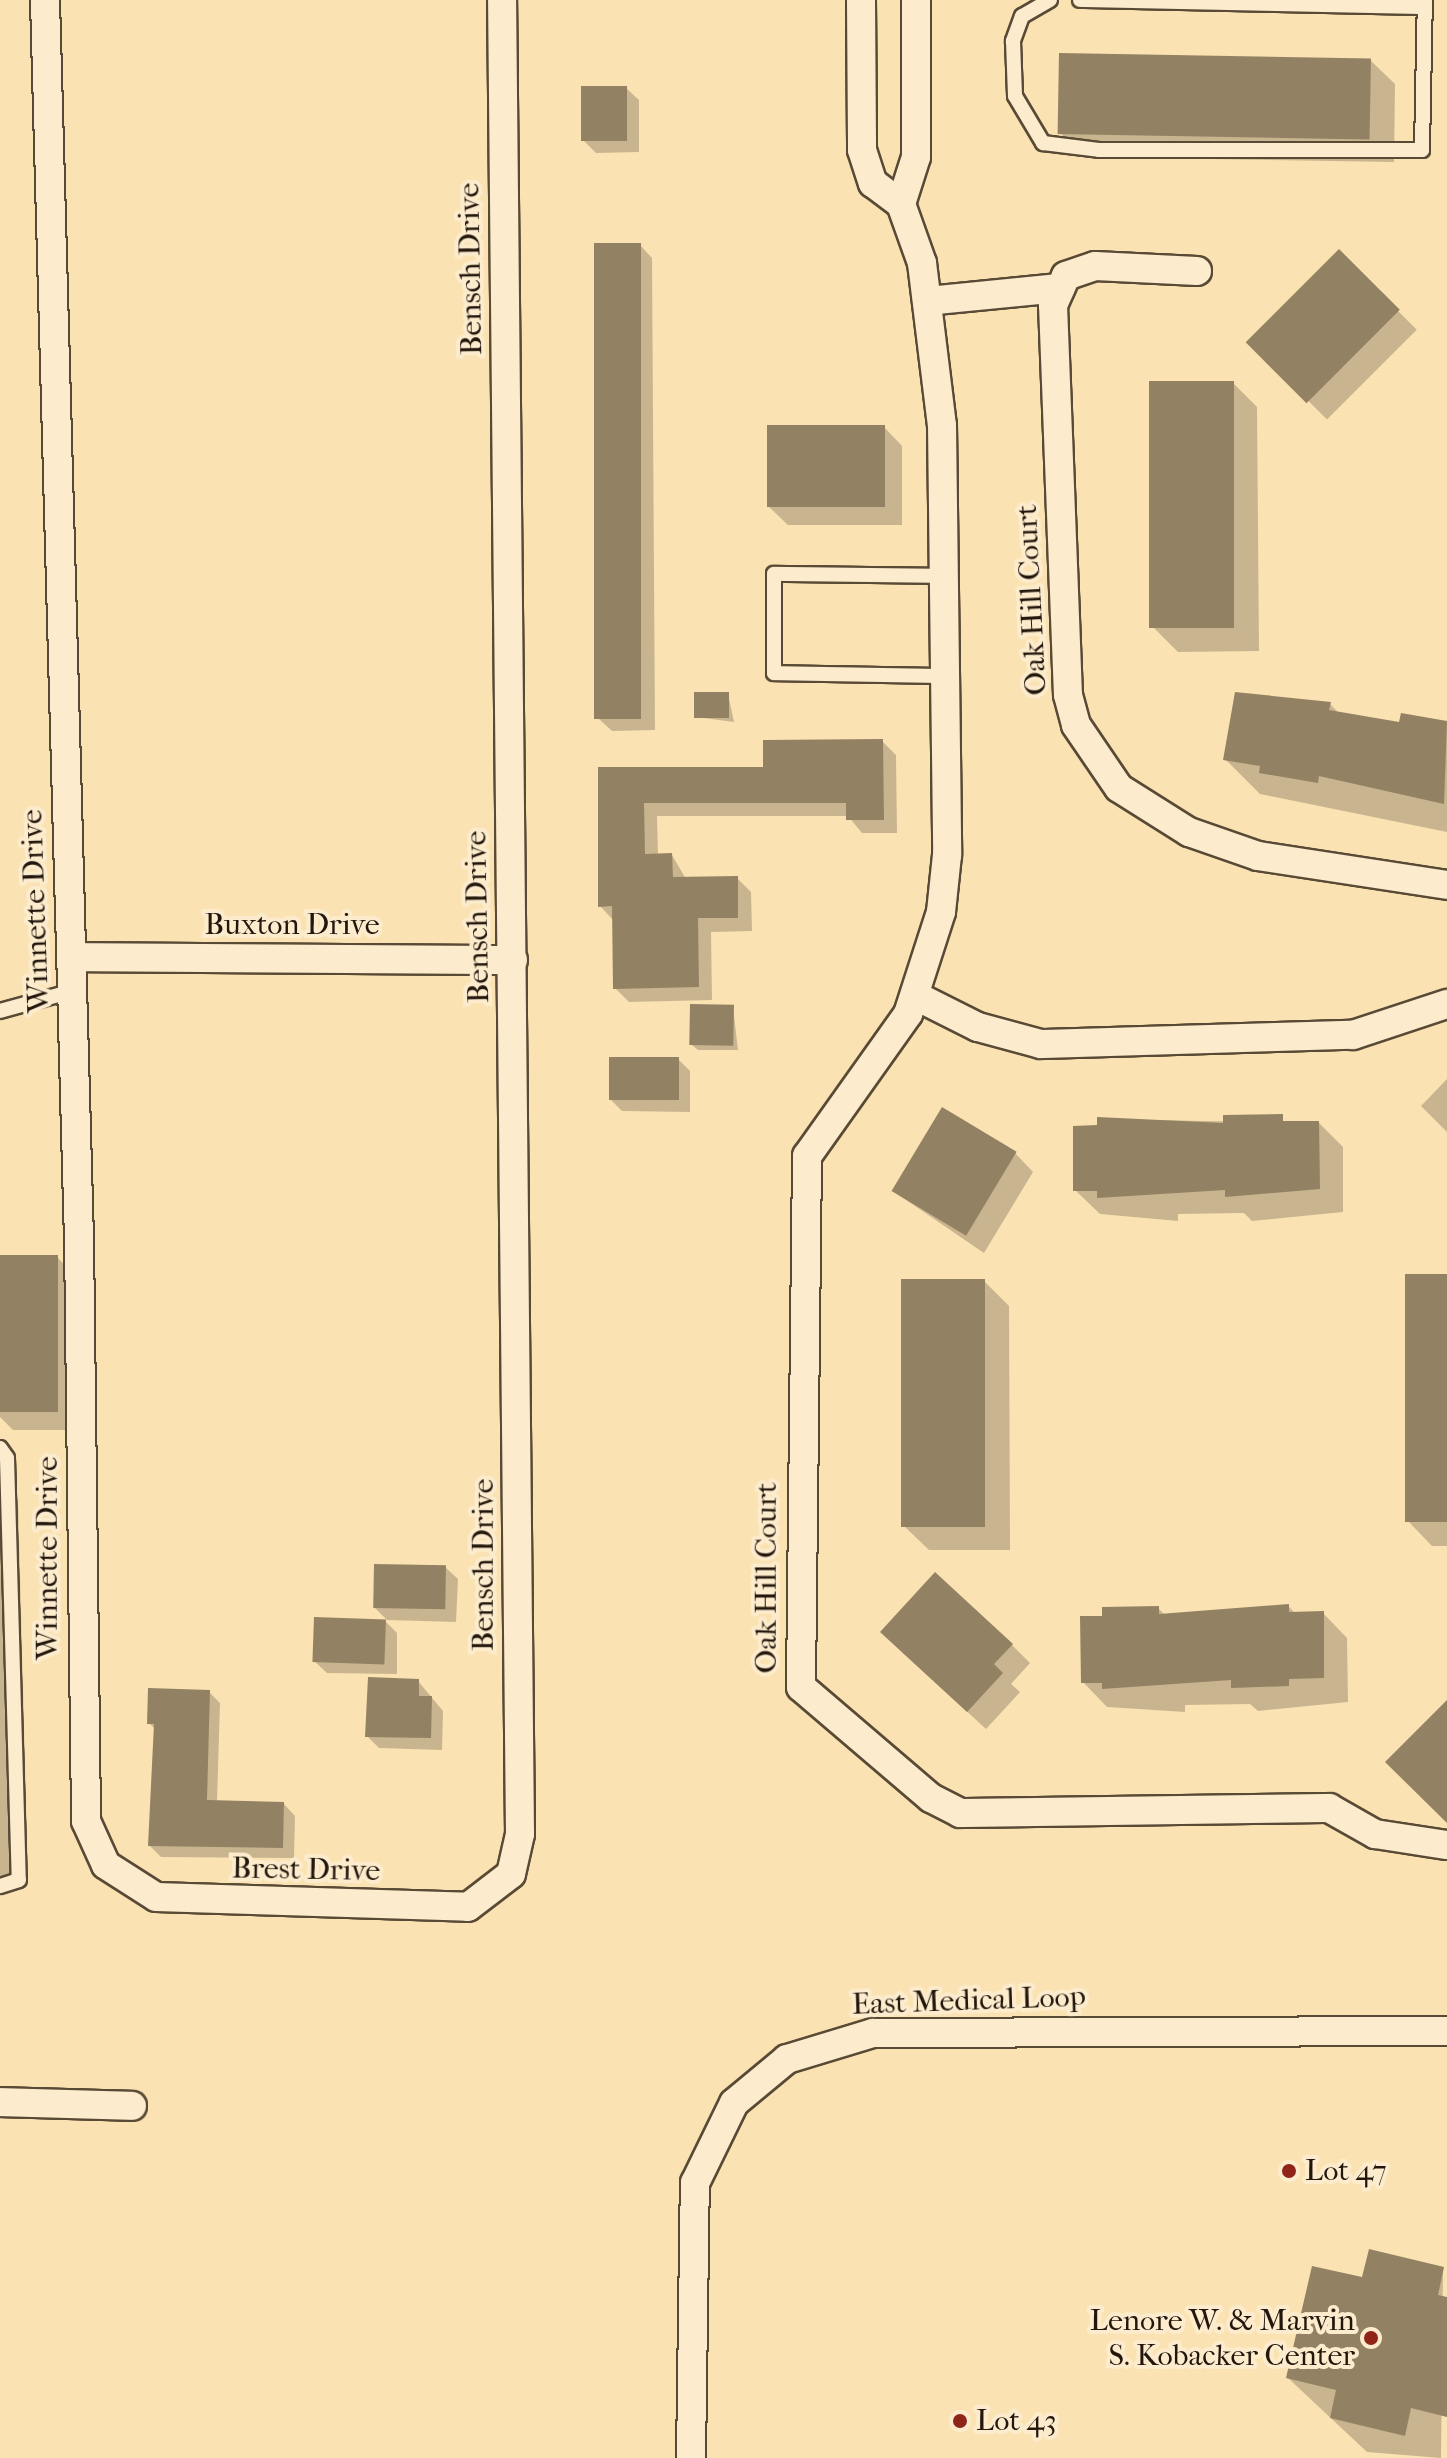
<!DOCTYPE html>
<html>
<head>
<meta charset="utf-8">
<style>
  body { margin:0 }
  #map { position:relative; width:1447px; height:2458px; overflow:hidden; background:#fbe2b2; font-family:"IM FELL French Canon",serif }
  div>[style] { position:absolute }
  .shadow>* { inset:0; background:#0003; transform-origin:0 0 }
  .building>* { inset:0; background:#938163; transform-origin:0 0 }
  .roads { filter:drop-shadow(2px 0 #594a36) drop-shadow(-2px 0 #594a36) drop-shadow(0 2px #594a36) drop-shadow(0 -2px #594a36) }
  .lane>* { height:14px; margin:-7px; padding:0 7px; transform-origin:7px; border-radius:7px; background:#fceccd }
  .street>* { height:28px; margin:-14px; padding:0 14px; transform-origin:14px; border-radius:14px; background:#fceccd }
  .dots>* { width:22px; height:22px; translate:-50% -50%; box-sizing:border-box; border:4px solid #fceccd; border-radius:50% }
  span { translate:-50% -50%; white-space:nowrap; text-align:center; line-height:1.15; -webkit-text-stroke:8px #fceccd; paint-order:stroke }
  .street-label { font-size:30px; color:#23170d }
  .poi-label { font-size:30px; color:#23170d }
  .left { translate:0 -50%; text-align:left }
  .right { translate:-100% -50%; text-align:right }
</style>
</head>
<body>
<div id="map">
  <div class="shadow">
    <div style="clip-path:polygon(1370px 60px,1395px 84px,1394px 162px,1084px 157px,1060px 133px)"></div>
    <div style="clip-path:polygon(626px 88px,639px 100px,639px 152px,596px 153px,584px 141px)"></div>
    <div style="clip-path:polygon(640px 245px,652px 258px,655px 730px,612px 731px,599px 719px)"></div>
    <div style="left:1339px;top:252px;width:110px;height:127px;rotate:45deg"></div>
    <div style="clip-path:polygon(1233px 383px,1257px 407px,1259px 651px,1178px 652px,1153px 627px)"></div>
    <div style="clip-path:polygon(884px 427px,902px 446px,902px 525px,788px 525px,769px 507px)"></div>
    <div style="clip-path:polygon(728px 694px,734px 722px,696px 717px)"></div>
    <div style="clip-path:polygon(1330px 704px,1339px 713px,1401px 724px,1402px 715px,1447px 723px,1447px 832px,1260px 794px,1225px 759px)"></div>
    <div style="clip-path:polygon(882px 741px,896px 755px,897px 833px,862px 833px,848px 816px,657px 816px,658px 856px,672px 855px,686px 879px,737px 878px,751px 892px,752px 931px,711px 932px,712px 1000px,629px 1002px,615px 988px,614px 921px,600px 906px,600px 769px,765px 769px)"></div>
    <div style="clip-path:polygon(733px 1007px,738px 1050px,698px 1050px,692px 1045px)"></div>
    <div style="clip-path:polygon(678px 1059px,690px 1071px,690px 1112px,622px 1111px,610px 1099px)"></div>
    <div style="clip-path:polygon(1447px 1079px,1447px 1132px,1421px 1106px)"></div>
    <div style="clip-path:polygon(1099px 1119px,1319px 1123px,1343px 1147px,1343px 1212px,1252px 1221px,1244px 1213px,1178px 1214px,1178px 1221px,1100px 1214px,1075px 1190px)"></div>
    <div style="clip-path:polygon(1015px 1153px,1033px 1172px,984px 1253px,893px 1191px)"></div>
    <div style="clip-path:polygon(0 1257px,57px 1257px,75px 1276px,75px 1430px,13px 1430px,0 1417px)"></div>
    <div style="clip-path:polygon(1447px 1276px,1447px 1546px,1432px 1546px,1408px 1521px)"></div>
    <div style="clip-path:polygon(984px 1281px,1009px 1306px,1010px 1550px,929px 1550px,904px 1526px)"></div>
    <div style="clip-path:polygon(0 1481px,18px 1500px,28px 1880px,0 1881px)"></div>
    <div style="clip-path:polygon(445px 1567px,458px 1579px,456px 1622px,387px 1620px,375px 1608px)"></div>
    <div style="clip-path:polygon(1288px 1606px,1296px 1614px,1323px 1613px,1347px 1638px,1348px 1702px,1258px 1711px,1250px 1704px,1185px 1705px,1185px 1712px,1107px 1707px,1083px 1682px,1104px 1618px,1158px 1608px,1166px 1616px)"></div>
    <div style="clip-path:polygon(385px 1621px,397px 1633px,397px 1674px,327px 1673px,314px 1661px)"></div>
    <div style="clip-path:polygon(1012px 1645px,1030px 1663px,1011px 1684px,1020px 1692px,986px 1729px,901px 1651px)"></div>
    <div style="clip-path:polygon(418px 1681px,443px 1711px,442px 1750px,379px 1748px,367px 1736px)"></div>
    <div style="clip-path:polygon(209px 1692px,220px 1703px,217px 1802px,284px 1804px,295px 1816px,294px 1858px,161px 1857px,150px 1846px,156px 1730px,149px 1723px)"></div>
    <div style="clip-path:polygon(1443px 2269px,1441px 2458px,1367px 2452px,1288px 2378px,1364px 2280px)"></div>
  </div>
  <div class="building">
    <div style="left:1059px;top:53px;width:312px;height:81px;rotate:1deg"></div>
    <div style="left:581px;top:86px;width:46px;height:55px"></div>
    <div style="left:641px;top:243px;width:476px;height:47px;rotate:90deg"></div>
    <div style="left:1339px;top:249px;width:86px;height:132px;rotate:45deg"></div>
    <div style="left:1149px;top:381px;width:85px;height:247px"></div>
    <div style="left:767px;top:425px;width:118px;height:82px"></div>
    <div style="left:694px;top:692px;width:35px;height:26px"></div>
    <div style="clip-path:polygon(1235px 692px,1331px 702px,1329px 710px,1399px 722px,1401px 713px,1447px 721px,1444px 804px,1319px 776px,1318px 783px,1259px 773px,1260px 766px,1223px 760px)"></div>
    <div style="clip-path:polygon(883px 739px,884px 820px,846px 820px,846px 803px,644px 803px,645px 854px,672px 853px,673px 877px,738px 876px,738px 918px,698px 918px,699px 987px,613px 989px,612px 906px,598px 907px,598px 767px,763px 767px,763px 740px)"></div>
    <div style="left:690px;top:1004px;width:44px;height:41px;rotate:1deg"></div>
    <div style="left:609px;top:1057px;width:70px;height:43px"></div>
    <div style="left:942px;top:1107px;width:87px;height:98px;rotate:31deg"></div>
    <div style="clip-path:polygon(1283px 1114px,1283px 1121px,1319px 1121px,1320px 1189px,1225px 1197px,1225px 1190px,1097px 1198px,1097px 1191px,1073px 1191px,1073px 1126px,1097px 1125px,1097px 1117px,1223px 1123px,1223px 1115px)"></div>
    <div style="left:0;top:1255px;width:58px;height:157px"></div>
    <div style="left:1405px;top:1274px;width:42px;height:248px"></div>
    <div style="left:985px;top:1279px;width:248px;height:84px;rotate:90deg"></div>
    <div style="left:374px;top:1564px;width:72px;height:44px;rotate:1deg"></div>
    <div style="clip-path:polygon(935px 1572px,1013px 1644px,994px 1664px,1003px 1673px,967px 1712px,880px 1632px)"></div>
    <div style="clip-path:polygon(1289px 1604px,1289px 1612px,1324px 1611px,1324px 1678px,1289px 1679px,1289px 1686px,1231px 1688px,1231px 1680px,1102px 1689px,1102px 1683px,1081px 1683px,1080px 1616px,1102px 1616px,1102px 1607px,1159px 1606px,1159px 1614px)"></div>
    <div style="left:314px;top:1617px;width:72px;height:45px;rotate:2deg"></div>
    <div style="clip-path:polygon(368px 1677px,419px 1679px,419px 1696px,432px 1696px,431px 1738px,365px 1737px)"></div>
    <div style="clip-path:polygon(148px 1688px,210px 1690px,207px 1800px,284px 1802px,283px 1848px,148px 1846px,154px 1724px,147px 1724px)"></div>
    <div style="clip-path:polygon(1447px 1700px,1447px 1823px,1385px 1762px)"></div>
    <div style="clip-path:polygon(1369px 2249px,1444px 2267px,1438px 2295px,1447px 2297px,1447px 2417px,1411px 2408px,1405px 2436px,1330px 2418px,1336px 2390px,1286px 2378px,1312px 2266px,1362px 2277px)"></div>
  </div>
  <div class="roads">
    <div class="lane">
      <div style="left:1050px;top:0;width:32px;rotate:150deg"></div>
      <div style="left:1022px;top:16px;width:27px;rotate:110deg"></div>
      <div style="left:1013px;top:41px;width:55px;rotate:87.9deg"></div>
      <div style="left:1015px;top:96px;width:55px;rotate:59.2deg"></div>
      <div style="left:1043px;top:143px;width:56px;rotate:7.1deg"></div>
      <div style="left:1099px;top:150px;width:323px"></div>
      <div style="left:1422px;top:150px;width:150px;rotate:-88.9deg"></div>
      <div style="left:1080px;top:0;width:345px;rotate:1.2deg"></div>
      <div style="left:946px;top:576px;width:172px;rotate:-179.3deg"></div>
      <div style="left:774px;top:574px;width:99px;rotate:90deg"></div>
      <div style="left:774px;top:673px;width:174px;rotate:1deg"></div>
      <div style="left:0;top:1011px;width:76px;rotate:-15.3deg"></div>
      <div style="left:0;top:1448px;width:12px;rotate:55deg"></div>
      <div style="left:7px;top:1458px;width:422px;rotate:88.4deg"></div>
      <div style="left:19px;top:1880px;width:20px;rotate:162deg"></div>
    </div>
    <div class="street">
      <div style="left:45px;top:0;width:1238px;rotate:88.43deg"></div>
      <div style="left:79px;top:1238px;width:583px;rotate:89.31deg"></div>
      <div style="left:86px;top:1821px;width:48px;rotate:65.6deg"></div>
      <div style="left:106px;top:1865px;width:59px;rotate:32.6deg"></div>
      <div style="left:156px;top:1897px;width:312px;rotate:1.8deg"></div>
      <div style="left:468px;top:1907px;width:54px;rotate:-37.5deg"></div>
      <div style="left:511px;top:1874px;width:41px;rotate:-77.3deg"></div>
      <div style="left:520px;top:1834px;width:1834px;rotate:-90.56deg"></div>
      <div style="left:861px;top:0;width:150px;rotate:89.6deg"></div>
      <div style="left:862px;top:150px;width:35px;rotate:72deg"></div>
      <div style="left:873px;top:183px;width:35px;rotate:37deg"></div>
      <div style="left:901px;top:204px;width:63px;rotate:70.4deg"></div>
      <div style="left:922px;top:263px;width:163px;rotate:83deg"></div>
      <div style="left:942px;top:425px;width:430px;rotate:89.3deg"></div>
      <div style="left:947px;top:855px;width:57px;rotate:96deg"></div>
      <div style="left:941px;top:912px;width:107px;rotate:107.9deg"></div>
      <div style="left:908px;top:1014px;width:174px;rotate:125.4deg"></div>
      <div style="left:807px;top:1156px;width:531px;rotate:90.65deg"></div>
      <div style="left:801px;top:1687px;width:171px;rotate:40.5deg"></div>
      <div style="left:931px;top:1798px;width:33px;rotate:27deg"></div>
      <div style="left:960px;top:1813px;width:369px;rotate:-0.8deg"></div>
      <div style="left:1329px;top:1808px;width:53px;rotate:29.5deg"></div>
      <div style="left:1375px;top:1834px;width:73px;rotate:8.7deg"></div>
      <div style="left:901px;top:204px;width:49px;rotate:-72.3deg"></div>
      <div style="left:916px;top:157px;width:157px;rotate:-90deg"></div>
      <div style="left:1197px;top:271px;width:102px;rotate:-177.2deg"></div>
      <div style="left:1095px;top:266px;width:31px;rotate:161deg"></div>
      <div style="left:1066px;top:276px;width:32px;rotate:114deg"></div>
      <div style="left:1053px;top:305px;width:390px;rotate:87.8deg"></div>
      <div style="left:1068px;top:695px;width:31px;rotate:75deg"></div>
      <div style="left:1076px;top:725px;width:76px;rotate:55.7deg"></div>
      <div style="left:1119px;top:788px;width:83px;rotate:32.2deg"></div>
      <div style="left:1189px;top:832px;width:73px;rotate:19.2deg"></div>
      <div style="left:1258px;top:856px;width:191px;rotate:8.7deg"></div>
      <div style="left:927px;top:301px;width:134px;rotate:-5.6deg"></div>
      <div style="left:72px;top:957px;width:441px;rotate:0.4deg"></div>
      <div style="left:916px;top:996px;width:69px;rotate:26.6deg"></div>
      <div style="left:978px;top:1027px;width:65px;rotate:15.1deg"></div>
      <div style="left:1041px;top:1044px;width:312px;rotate:-1.7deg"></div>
      <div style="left:1353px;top:1035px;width:99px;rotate:-18.3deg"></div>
      <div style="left:0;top:2102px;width:132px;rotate:1.7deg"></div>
      <div style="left:691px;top:2458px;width:275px;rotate:-89.2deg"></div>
      <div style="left:695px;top:2183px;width:89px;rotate:-64deg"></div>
      <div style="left:734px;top:2103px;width:69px;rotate:-39.7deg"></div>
      <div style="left:787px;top:2059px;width:90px;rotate:-16.8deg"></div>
      <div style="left:873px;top:2033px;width:574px;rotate:-0.2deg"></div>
    </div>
  </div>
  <div class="dots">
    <div style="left:1289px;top:2171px;background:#8f2418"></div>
    <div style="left:1371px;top:2338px;background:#8f2418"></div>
    <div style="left:960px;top:2421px;background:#8f2418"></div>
  </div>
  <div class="street-label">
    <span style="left:471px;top:269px;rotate:-91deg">Bensch Drive</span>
    <span style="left:1032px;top:600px;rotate:-93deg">Oak Hill Court</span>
    <span style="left:36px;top:911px;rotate:-92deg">Winnette Drive</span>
    <span style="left:478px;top:917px;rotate:-91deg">Bensch Drive</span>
    <span style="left:292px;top:925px">Buxton Drive</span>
    <span style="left:48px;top:1558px;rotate:-90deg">Winnette Drive</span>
    <span style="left:484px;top:1565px;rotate:-90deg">Bensch Drive</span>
    <span style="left:767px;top:1578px;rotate:-90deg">Oak Hill Court</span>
    <span style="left:306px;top:1870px;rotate:1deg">Brest Drive</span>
    <span style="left:969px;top:2001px;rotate:-2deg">East Medical Loop</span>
  </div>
  <div class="poi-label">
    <span class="left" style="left:1305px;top:2171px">Lot 47</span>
    <span class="right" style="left:1355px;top:2338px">Lenore W. &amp; Marvin<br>S. Kobacker Center</span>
    <span class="left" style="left:976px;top:2421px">Lot 43</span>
  </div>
</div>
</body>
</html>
